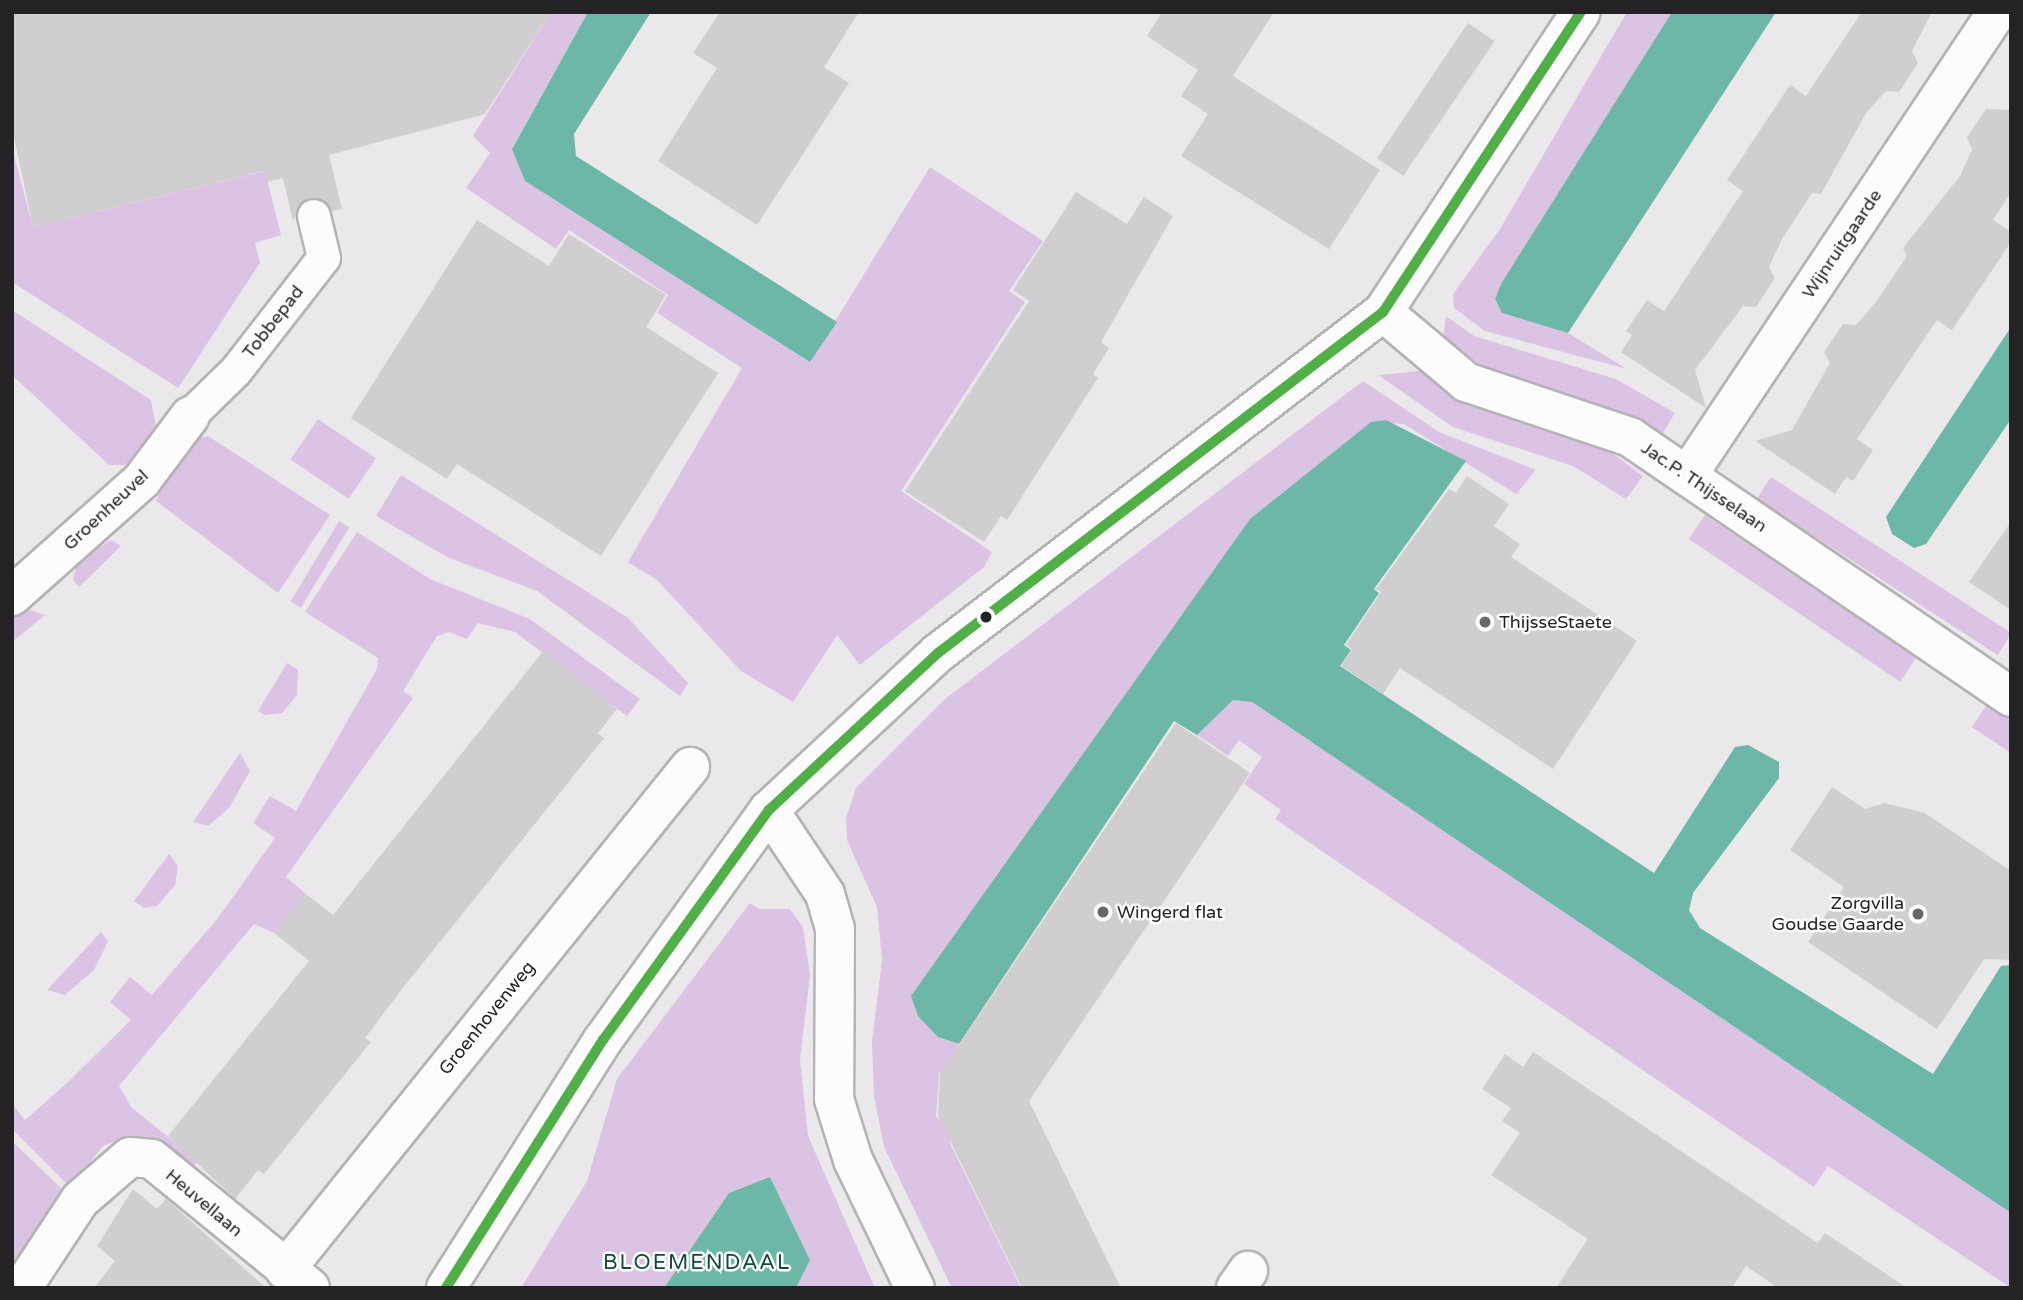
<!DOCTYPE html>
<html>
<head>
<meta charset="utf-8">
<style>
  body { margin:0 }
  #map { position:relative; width:2023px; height:1300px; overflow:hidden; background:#ebe8ec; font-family:"Varela Round",sans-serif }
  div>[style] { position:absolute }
  .green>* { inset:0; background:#dbc3e4; transform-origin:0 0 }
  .water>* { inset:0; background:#6cb7a7 }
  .building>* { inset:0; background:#d0ced1; transform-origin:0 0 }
  .roads { filter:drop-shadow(2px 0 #b4b2b5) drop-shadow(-2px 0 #b4b2b5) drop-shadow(0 2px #b4b2b5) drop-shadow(0 -2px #b4b2b5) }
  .pedestrian>* { height:32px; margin:-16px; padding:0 16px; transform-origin:16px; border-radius:16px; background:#fcfcfc }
  .minor>* { height:38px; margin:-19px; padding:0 19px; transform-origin:19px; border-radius:19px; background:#fcfcfc }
  .tertiary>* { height:38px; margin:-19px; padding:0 19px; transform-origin:19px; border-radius:19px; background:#fcfcfc }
  .bus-1>* { height:10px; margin:-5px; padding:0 5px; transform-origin:5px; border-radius:5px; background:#50af46 }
  .dots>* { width:19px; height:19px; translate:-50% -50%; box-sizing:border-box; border:4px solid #fff; border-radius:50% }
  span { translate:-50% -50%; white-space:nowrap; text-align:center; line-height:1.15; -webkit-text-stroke:5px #fff; paint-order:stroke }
  .street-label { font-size:18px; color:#242225 }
  .poi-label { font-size:18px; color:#242225 }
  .left { translate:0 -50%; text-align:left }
  .right { translate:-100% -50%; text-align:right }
  .quarter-label { font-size:21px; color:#11483c; letter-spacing:2px }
  .frame { position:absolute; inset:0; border:14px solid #242225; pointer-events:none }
</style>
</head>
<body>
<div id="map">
  <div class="green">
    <div style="clip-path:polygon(551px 12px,588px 12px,512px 148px,525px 181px,810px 362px,930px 167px,1043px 241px,1009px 291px,1025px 302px,901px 491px,992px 552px,984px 567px,860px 665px,837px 635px,793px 702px,741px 671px,657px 580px,628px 562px,742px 368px,657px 313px,668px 295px,569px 230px,556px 249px,466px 188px,490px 153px,473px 136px)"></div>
    <div style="clip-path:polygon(1627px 12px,1672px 12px,1495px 299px,1502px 313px,1568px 333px,1627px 369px,1485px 331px,1454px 308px,1453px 294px,1500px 229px)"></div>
    <div style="clip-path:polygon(12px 148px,33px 227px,265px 171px,281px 235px,255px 243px,260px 263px,178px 388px,12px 282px)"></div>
    <div style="clip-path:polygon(12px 310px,151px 400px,156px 426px,132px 465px,109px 465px,12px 375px)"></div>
    <div style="clip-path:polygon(1446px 316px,1474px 336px,1616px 379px,1675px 413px,1659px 439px,1615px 412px,1494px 373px,1443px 340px)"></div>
    <div style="clip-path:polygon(1420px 371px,1495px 413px,1605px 448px,1643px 476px,1626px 499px,1573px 466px,1453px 427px,1378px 375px)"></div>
    <div style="clip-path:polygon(1363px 381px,1439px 432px,1536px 470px,1516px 494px,1404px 424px,1371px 422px,1250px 519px,1091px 750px,938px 1037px,959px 1044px,955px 1051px,964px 1057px,939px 1073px,936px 1117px,959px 1136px,949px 1141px,1021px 1288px,952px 1288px,884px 1147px,874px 1096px,872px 1042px,882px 960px,877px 907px,847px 840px,846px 818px,856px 788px,945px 699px)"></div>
    <div style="left:318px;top:419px;width:70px;height:49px;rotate:34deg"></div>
    <div style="clip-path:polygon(208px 436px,330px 515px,278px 593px,156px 501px,181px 443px)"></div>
    <div style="clip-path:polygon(401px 475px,627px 617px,688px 683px,680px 696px,537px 591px,447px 557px,376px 516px)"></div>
    <div style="left:1771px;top:477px;width:287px;height:26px;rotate:33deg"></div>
    <div style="left:1705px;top:515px;width:255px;height:29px;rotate:34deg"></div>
    <div style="left:339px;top:521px;width:12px;height:94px;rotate:31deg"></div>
    <div style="clip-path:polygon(357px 532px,430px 579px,530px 619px,640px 699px,627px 716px,515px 632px,478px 623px,467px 639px,449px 632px,437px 636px,403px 691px,413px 698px,286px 877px,306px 894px,274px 933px,254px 924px,119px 1086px,131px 1107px,198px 1161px,188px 1173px,139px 1139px,121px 1139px,103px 1146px,70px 1187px,12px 1129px,12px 1104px,25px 1120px,67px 1083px,131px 1020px,110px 1002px,130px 977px,152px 995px,218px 918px,275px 838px,253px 823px,270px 796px,296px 811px,377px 669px,378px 658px,305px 612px)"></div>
    <div style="clip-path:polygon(111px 540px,121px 546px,79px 587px,73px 580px,77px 562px)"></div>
    <div style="clip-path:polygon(25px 608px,45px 615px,12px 642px,12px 619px)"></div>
    <div style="clip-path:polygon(287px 663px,298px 670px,297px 695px,282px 713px,265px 715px,258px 711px)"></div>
    <div style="clip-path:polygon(1233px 700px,1252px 702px,2011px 1213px,2011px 1288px,1828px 1166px,1814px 1187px,1275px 819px,1281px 810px,1244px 784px,1262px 757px,1239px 740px,1228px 756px,1197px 735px)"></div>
    <div style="clip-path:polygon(1988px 703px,2011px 718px,2011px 753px,1972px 727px)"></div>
    <div style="clip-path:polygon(240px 753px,250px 771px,229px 808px,208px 826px,193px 822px)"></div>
    <div style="clip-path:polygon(169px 854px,178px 866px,175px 885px,157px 906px,144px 908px,134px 901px)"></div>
    <div style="clip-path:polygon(750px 903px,759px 909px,790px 909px,803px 927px,810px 975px,800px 1060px,808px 1136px,875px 1288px,796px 1288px,810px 1260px,770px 1177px,729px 1193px,664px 1288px,521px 1288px,587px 1181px,617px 1079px)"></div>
    <div style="clip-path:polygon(101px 932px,108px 941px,94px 970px,65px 995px,47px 990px)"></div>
    <div style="clip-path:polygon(12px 1141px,65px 1192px,12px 1265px)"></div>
  </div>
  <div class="water">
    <div style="clip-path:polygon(588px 12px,651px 12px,574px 134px,576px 156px,837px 322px,810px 362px,525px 181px,512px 149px)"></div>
    <div style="clip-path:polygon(1672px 12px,1776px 12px,1568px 333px,1502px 313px,1495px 299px,1501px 284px)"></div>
    <div style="clip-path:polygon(2011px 327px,2011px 419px,1926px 544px,1914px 548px,1892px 534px,1886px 517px)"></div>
    <div style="clip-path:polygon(1386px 420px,1466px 461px,1374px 589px,1379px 593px,1344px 645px,1351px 650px,1340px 666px,1654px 873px,1735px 747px,1748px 745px,1779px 762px,1779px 778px,1693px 893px,1689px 910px,1700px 928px,1933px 1074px,2001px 966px,2011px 965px,2011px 1213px,1252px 702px,1233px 700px,1197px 735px,1174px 721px,959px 1044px,938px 1037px,918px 1016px,911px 996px,1250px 519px,1371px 422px)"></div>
    <div style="clip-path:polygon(770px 1177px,810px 1260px,796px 1288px,664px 1288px,729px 1193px)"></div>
  </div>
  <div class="building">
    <div style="clip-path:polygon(12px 12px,551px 12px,485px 114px,329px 155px,342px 209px,332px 211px,320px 199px,309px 198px,293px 221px,283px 178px,267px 182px,264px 171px,33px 227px,12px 128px)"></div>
    <div style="clip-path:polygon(720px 12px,859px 12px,824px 67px,849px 83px,757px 225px,658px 161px,717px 68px,693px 53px)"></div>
    <div style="clip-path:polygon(1162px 12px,1274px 12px,1233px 76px,1380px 170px,1329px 249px,1181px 156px,1208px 114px,1181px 96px,1198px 70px,1147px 36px)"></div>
    <div style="clip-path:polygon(1862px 12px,1932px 12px,1912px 51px,1918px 63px,1899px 92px,1886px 91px,1866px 113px,1821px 194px,1812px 193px,1782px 239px,1769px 267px,1775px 278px,1756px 307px,1743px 306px,1695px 370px,1706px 408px,1621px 352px,1632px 335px,1626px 331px,1647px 300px,1664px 311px,1743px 191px,1727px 180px,1790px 85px,1806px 96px)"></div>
    <div style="left:1468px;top:23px;width:32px;height:163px;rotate:34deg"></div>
    <div style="clip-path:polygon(1986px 109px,2011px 110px,2011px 193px,1993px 220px,2011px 232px,2011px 242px,1952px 330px,1937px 320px,1857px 439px,1873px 450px,1853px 481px,1846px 477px,1835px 494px,1755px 441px,1792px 430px,1830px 363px,1824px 352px,1843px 324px,1856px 325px,1876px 302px,1907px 256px,1903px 248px,1960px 176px,1972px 150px,1967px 137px)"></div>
    <div style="clip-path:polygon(1076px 192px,1127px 224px,1144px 197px,1173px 216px,1101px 342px,1109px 348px,1093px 374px,1098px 378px,1007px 520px,1001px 516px,984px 542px,905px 491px,1029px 301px,1013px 290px)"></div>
    <div style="clip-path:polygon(477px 220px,549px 266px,569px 234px,666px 295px,646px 327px,718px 373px,601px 556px,457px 464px,447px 479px,351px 418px)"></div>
    <div style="clip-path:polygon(1467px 476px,1509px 504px,1494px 526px,1520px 544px,1511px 557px,1637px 641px,1553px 769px,1400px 668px,1383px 694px,1341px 666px,1352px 649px,1346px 645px,1381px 592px,1376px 589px,1449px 489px,1456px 493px)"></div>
    <div style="clip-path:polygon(2011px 522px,2011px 610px,1969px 582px)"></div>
    <div style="clip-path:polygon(544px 650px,617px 709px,598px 733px,604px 738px,402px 989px,365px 1038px,371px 1042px,264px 1174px,258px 1170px,235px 1199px,168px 1136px,309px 961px,274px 933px,306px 894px,333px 915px)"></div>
    <div style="clip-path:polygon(1176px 723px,1250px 773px,1029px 1101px,1121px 1288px,1022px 1288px,938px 1116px,940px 1073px)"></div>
    <div style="clip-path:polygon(1832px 787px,1865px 809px,1885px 803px,1925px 813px,2011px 871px,2011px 960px,1984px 959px,1937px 1029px,1808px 942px,1844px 887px,1790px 850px)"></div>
    <div style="clip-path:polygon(1533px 1052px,1818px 1243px,1825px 1233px,1907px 1288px,1778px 1288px,1746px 1266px,1732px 1288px,1556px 1288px,1588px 1239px,1491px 1175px,1520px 1133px,1502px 1121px,1511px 1108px,1482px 1089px,1505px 1054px,1523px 1067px)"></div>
    <div style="clip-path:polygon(133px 1189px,157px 1209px,166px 1199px,266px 1288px,94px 1288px,115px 1261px,97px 1246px)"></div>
  </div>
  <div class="roads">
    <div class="pedestrian">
      <div style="left:190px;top:416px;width:64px;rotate:-44.4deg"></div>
      <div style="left:236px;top:371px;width:143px;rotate:-52.1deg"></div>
      <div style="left:324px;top:258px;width:43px;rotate:-103.4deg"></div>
    </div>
    <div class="minor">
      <div style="left:1383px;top:312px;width:109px;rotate:40.1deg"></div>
      <div style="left:1466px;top:382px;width:173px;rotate:18.5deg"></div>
      <div style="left:1630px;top:437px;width:461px;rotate:34.3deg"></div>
      <div style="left:1687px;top:476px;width:558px;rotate:-56.25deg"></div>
      <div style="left:12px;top:596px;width:174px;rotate:-41.7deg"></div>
      <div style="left:142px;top:480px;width:80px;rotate:-53.1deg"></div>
      <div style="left:769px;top:810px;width:101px;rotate:56.3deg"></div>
      <div style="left:825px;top:894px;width:36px;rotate:74deg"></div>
      <div style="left:835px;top:929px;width:170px;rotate:90.3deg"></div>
      <div style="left:834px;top:1099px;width:64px;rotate:72.7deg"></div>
      <div style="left:853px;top:1160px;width:142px;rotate:64.2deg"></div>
      <div style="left:285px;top:1270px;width:646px;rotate:-51.16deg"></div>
      <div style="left:22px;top:1288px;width:105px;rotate:-56.6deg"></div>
      <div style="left:80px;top:1200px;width:66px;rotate:-40.7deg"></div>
      <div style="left:130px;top:1157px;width:22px;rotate:5deg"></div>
      <div style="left:152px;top:1159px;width:204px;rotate:39.2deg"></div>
      <div style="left:1236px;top:1288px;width:21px;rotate:-55deg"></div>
    </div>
    <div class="tertiary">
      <div style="left:446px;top:1288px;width:294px;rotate:-57.7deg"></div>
      <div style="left:603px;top:1040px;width:284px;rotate:-54.2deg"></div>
      <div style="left:769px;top:810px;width:231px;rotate:-42.9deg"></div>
      <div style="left:938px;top:653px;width:561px;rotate:-37.46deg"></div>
      <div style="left:1383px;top:312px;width:359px;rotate:-56.6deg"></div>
    </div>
  </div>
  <div class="bus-1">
    <div style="left:446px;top:1288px;width:294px;rotate:-57.7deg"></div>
    <div style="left:603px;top:1040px;width:284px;rotate:-54.2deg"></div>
    <div style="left:769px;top:810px;width:231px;rotate:-42.9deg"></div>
    <div style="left:938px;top:653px;width:561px;rotate:-37.46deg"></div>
    <div style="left:1383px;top:312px;width:359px;rotate:-56.6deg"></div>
  </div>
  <div class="dots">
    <div style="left:986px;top:617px;background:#242225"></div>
    <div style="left:1485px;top:622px;background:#6a676b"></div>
    <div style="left:1103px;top:912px;background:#6a676b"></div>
    <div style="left:1918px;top:914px;background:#6a676b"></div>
  </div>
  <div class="street-label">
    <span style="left:1842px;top:244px;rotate:-56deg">Wijnruitgaarde</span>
    <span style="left:273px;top:322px;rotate:-52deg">Tobbepad</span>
    <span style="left:1704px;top:487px;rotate:34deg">Jac.P. Thijsselaan</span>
    <span style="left:106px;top:510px;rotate:-43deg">Groenheuvel</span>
    <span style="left:487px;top:1018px;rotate:-51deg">Groenhovenweg</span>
    <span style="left:204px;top:1203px;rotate:40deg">Heuvellaan</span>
  </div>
  <div class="poi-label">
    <span class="left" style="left:1499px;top:622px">ThijsseStaete</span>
    <span class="right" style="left:1904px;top:914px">Zorgvilla<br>Goudse Gaarde</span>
    <span class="left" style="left:1117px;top:912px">Wingerd flat</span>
  </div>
  <div class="quarter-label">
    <span style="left:697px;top:1263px">BLOEMENDAAL</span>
  </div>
  <div class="frame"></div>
</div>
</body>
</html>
